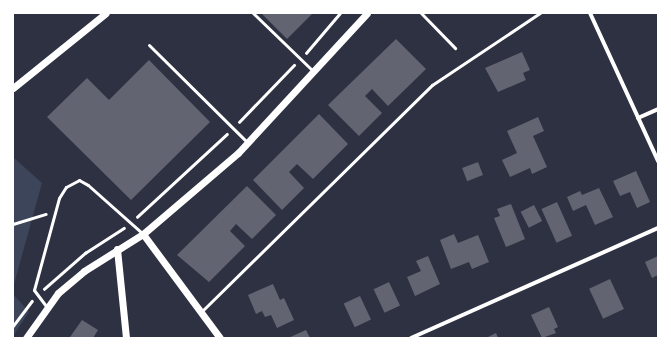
<!DOCTYPE html>
<html>
<head>
<meta charset="utf-8">
<style>
  body { margin:0 }
  #map { position:relative; width:671px; height:351px; overflow:hidden; background:#2d3142; font-family:"Crimson Pro",serif }
  div>[style] { position:absolute }
  .green>* { inset:0; background:#3c4559 }
  .building>* { inset:0; background:#626471; transform-origin:0 0 }
  .path>* { height:2.5px; margin:-1.25px; padding:0 1.25px; transform-origin:1.25px; border-radius:1.25px; background:#fff }
  .service>* { height:3px; margin:-1.5px; padding:0 1.5px; transform-origin:1.5px; border-radius:1.5px; background:#fff }
  .minor>* { height:4px; margin:-2px; padding:0 2px; transform-origin:2px; border-radius:2px; background:#fff }
  .tertiary>* { height:7px; margin:-3.5px; padding:0 3.5px; transform-origin:3.5px; border-radius:3.5px; background:#fff }
  span { translate:-50% -50%; white-space:nowrap; text-align:center; line-height:1.15; -webkit-text-stroke:3px #fff; paint-order:stroke }
  .frame { position:absolute; inset:0; border:14px solid #fff; pointer-events:none }
</style>
</head>
<body>
<div id="map">
  <div class="green">
    <div style="clip-path:polygon(13px 157px,42px 183px,13px 288px)"></div>
    <div style="clip-path:polygon(13px 294px,29px 312px,13px 336px)"></div>
  </div>
  <div class="building">
    <div style="clip-path:polygon(261px 13px,313px 13px,287px 39px)"></div>
    <div style="clip-path:polygon(396px 39px,426px 69px,388px 106px,372px 89px,365px 96px,382px 113px,359px 136px,328px 105px)"></div>
    <div style="clip-path:polygon(522px 52px,530px 70px,523px 73px,526px 80px,498px 92px,485px 68px)"></div>
    <div style="clip-path:polygon(149px 60px,210px 122px,131px 200px,47px 117px,87px 78px,109px 100px)"></div>
    <div style="clip-path:polygon(319px 114px,348px 144px,313px 179px,297px 164px,289px 172px,304px 188px,282px 210px,253px 180px)"></div>
    <div style="clip-path:polygon(538px 117px,544px 131px,533px 136px,547px 167px,532px 174px,530px 168px,510px 177px,502px 160px,517px 153px,507px 131px)"></div>
    <div style="left:478px;top:162px;width:14px;height:17px;rotate:69deg"></div>
    <div style="clip-path:polygon(636px 171px,650px 202px,637px 208px,630px 192px,620px 196px,613px 181px)"></div>
    <div style="clip-path:polygon(247px 186px,276px 215px,252px 239px,236px 224px,230px 231px,245px 246px,209px 282px,177px 255px)"></div>
    <div style="clip-path:polygon(599px 188px,613px 217px,595px 225px,586px 205px,573px 211px,567px 197px,580px 191px,582px 195px)"></div>
    <div style="left:557px;top:202px;width:37px;height:17px;rotate:66deg"></div>
    <div style="clip-path:polygon(511px 204px,525px 239px,506px 247px,494px 218px,500px 216px,497px 209px)"></div>
    <div style="left:534px;top:205px;width:18px;height:15px;rotate:63deg"></div>
    <div style="clip-path:polygon(454px 234px,458px 243px,478px 235px,489px 262px,472px 269px,469px 262px,451px 269px,440px 240px)"></div>
    <div style="clip-path:polygon(428px 256px,440px 284px,415px 296px,407px 277px,421px 271px,416px 261px)"></div>
    <div style="clip-path:polygon(658px 256px,658px 275px,652px 278px,645px 262px)"></div>
    <div style="left:610px;top:279px;width:33px;height:23px;rotate:65deg"></div>
    <div style="left:389px;top:282px;width:26px;height:17px;rotate:65deg"></div>
    <div style="clip-path:polygon(273px 284px,280px 300px,284px 298px,294px 320px,277px 328px,271px 315px,265px 317px,262px 311px,256px 314px,248px 295px)"></div>
    <div style="left:360px;top:296px;width:26px;height:18px;rotate:65deg"></div>
    <div style="clip-path:polygon(549px 307px,558px 327px,554px 329px,556px 333px,542px 338px,531px 315px)"></div>
    <div style="clip-path:polygon(82px 320px,98px 330px,93px 338px,70px 337px)"></div>
    <div style="clip-path:polygon(306px 330px,310px 338px,288px 338px)"></div>
    <div style="clip-path:polygon(496px 333px,498px 338px,486px 338px)"></div>
  </div>
  <div class="path">
    <div style="left:306px;top:53px;width:52px;rotate:-49.6deg"></div>
    <div style="left:239px;top:122px;width:79px;rotate:-46deg"></div>
    <div style="left:137px;top:217px;width:122px;rotate:-42.7deg"></div>
    <div style="left:13px;top:224px;width:34px;rotate:-17deg"></div>
    <div style="left:44px;top:289px;width:55px;rotate:-41.3deg"></div>
    <div style="left:85px;top:253px;width:46px;rotate:-32.7deg"></div>
    <div style="left:13px;top:326px;width:31px;rotate:-53deg"></div>
  </div>
  <div class="service">
    <div style="left:253px;top:13px;width:82px;rotate:44deg"></div>
    <div style="left:421px;top:13px;width:49px;rotate:45.8deg"></div>
    <div style="left:149px;top:45px;width:138px;rotate:44.7deg"></div>
    <div style="left:46px;top:306px;width:20px;rotate:-127deg"></div>
    <div style="left:34px;top:290px;width:95px;rotate:-74.8deg"></div>
    <div style="left:59px;top:198px;width:13px;rotate:-58deg"></div>
    <div style="left:66px;top:187px;width:15px;rotate:-28deg"></div>
    <div style="left:79px;top:180px;width:10px;rotate:29deg"></div>
    <div style="left:88px;top:185px;width:72px;rotate:41.6deg"></div>
    <div style="left:201px;top:312px;width:324px;rotate:-44.5deg"></div>
    <div style="left:432px;top:85px;width:130px;rotate:-33.7deg"></div>
  </div>
  <div class="minor">
    <div style="left:590px;top:13px;width:163px;rotate:65.3deg"></div>
    <div style="left:638px;top:118px;width:22px;rotate:-24deg"></div>
    <div style="left:411px;top:338px;width:270px;rotate:-24deg"></div>
  </div>
  <div class="tertiary">
    <div style="left:13px;top:88px;width:119px;rotate:-38.9deg"></div>
    <div style="left:143px;top:234px;width:129px;rotate:53.5deg"></div>
    <div style="left:117px;top:249px;width:89px;rotate:84.2deg"></div>
    <div style="left:26px;top:338px;width:55px;rotate:-54.6deg"></div>
    <div style="left:58px;top:293px;width:34px;rotate:-40deg"></div>
    <div style="left:84px;top:271px;width:70px;rotate:-32.1deg"></div>
    <div style="left:143px;top:234px;width:125px;rotate:-40.5deg"></div>
    <div style="left:238px;top:153px;width:190px;rotate:-47.3deg"></div>
  </div>
  <div class="frame"></div>
</div>
</body>
</html>
